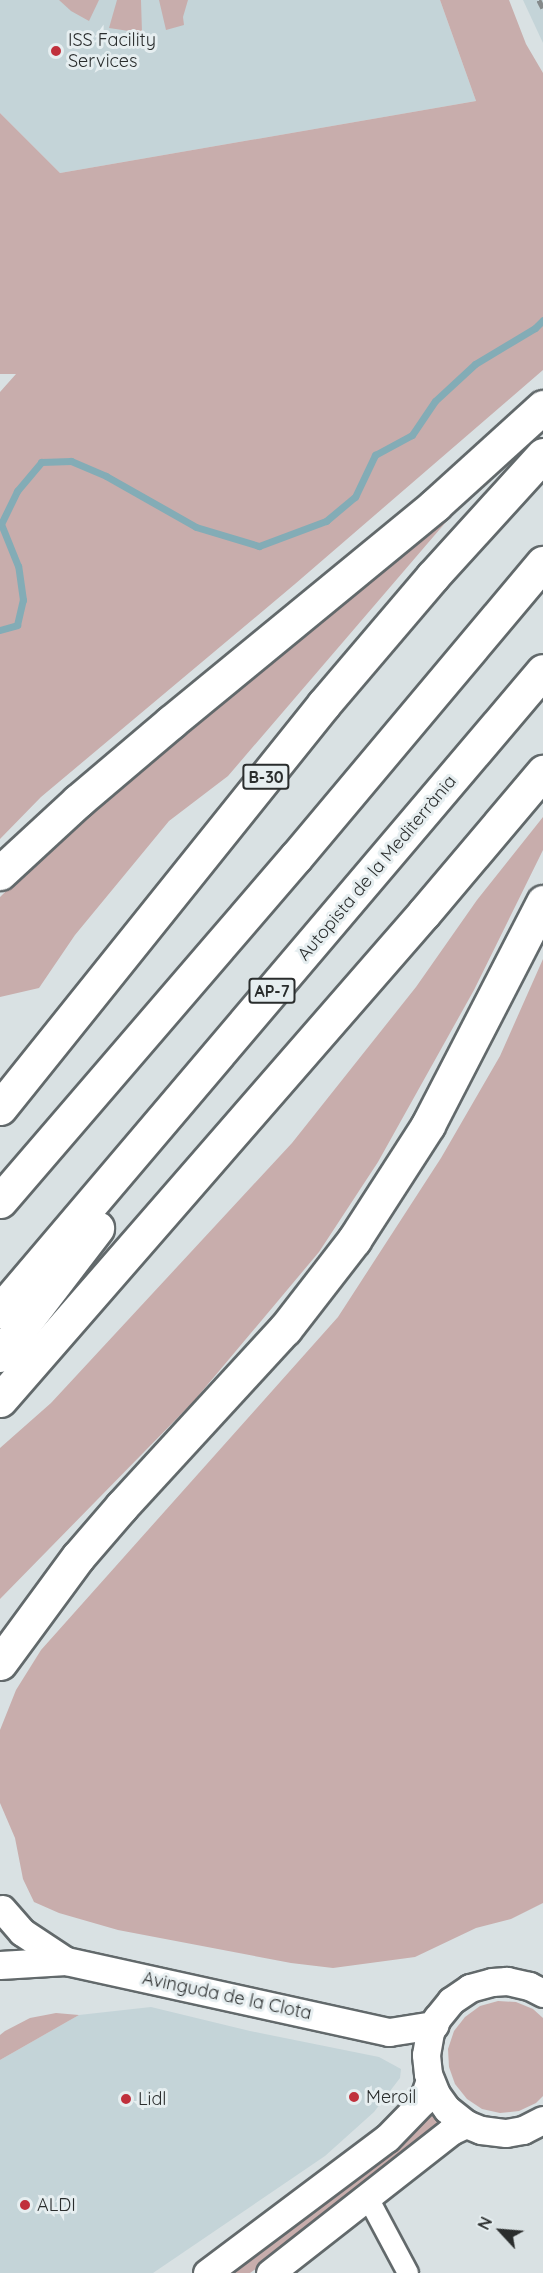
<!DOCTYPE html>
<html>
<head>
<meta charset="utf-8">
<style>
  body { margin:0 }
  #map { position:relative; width:543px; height:2273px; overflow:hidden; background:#d9e1e3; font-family:Quicksand,sans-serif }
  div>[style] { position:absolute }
  .built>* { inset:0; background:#c4d4d8 }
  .green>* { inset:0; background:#c8adac }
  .stream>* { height:7px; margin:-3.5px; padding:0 3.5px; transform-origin:3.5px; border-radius:3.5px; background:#83acb6 }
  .roads { filter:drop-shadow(2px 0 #62696b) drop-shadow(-2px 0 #62696b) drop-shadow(0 2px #62696b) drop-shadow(0 -2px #62696b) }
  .street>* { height:20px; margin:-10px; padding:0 10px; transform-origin:10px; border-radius:10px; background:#fff }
  .secondary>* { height:27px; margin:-13.5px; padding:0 13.5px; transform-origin:13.5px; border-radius:13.5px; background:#fff }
  .highway>* { height:33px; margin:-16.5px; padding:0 16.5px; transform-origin:16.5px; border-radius:16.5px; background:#fff }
  .rail>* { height:4.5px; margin-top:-2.25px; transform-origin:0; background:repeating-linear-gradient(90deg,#858a8b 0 9px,transparent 0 13.5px) }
  .dots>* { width:16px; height:16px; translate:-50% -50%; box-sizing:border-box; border:3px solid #e6eef0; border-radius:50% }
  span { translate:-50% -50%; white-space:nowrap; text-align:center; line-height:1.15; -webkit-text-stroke:6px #e6eef0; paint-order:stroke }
  .shield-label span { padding:2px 4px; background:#e6eef0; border:2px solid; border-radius:4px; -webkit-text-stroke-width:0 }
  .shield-label { font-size:16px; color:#2a2d2d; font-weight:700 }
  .poi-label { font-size:18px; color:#2a2d2d }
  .left { translate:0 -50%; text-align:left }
  .street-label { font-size:18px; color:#2a2d2d }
  .north { position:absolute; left:471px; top:2201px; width:60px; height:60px; -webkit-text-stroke:4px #e6eef0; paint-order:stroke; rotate:296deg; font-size:16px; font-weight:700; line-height:24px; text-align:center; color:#2a2d2d }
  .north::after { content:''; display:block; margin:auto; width:21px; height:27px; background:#2a2d2d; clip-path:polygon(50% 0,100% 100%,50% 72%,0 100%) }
</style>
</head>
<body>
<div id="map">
  <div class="built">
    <div style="clip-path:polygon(0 0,440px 0,476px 101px,60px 173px,0 113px)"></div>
    <div style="clip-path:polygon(523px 0,543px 0,543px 43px)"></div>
    <div style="clip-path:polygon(151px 2007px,250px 2031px,379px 2057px,401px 2069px,400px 2078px,374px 2112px,325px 2156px,153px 2273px,0 2273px,0 2060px,79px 2015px)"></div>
  </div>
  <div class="green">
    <div style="clip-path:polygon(59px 0,99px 0,89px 21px,71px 11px)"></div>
    <div style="clip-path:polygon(117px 0,141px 0,142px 33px,109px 28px)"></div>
    <div style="clip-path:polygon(159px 0,188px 0,183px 17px,184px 25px,166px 30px)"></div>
    <div style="clip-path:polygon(440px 0,509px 0,526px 44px,543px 73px,543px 370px,295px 584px,41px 797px,0 839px,0 392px,16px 374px,0 374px,0 113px,60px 173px,476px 101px)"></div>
    <div style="clip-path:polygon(476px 487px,228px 776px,169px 821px,75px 935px,39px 988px,0 997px,0 897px,35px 863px,193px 722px)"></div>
    <div style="clip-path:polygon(543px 817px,543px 850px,474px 990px,378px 1162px,319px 1252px,193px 1402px,0 1599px,0 1448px,51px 1403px,292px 1143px,416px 987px,477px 900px)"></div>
    <div style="clip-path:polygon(543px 959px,543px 1903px,511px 1919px,476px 1928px,415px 1957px,333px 1968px,291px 1963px,118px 1930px,59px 1913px,34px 1902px,23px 1879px,15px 1838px,0 1803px,0 1730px,16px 1690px,41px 1650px,338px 1317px,441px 1158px,500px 1056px)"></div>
    <div style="clip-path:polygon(498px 2001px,516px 2002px,533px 2009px,543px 2018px,543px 2096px,536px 2103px,519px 2111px,500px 2113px,482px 2109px,467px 2099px,455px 2084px,449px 2067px,448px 2049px,454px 2031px,465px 2017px,480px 2006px)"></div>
    <div style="clip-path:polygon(56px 2013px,79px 2015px,0 2060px,0 2035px,5px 2031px,30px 2018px)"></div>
    <div style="clip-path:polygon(431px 2111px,443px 2123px,329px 2218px,250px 2273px,229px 2273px)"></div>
  </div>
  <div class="stream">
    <div style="left:0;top:630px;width:18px;rotate:-16deg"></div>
    <div style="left:17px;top:625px;width:26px;rotate:-77deg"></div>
    <div style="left:23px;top:600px;width:34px;rotate:-98deg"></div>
    <div style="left:18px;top:566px;width:45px;rotate:-112deg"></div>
    <div style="left:1px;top:524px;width:37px;rotate:-64deg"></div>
    <div style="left:17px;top:491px;width:38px;rotate:-50deg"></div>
    <div style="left:41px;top:462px;width:30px;rotate:-2deg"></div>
    <div style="left:71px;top:461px;width:38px;rotate:23deg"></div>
    <div style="left:106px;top:476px;width:103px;rotate:29.5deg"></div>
    <div style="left:196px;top:527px;width:66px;rotate:16.8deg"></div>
    <div style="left:259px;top:546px;width:72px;rotate:-20.5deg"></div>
    <div style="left:326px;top:521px;width:38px;rotate:-40deg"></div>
    <div style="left:355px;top:497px;width:47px;rotate:-64.5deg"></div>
    <div style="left:375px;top:455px;width:42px;rotate:-28.4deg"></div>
    <div style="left:412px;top:435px;width:41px;rotate:-55.9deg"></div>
    <div style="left:435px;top:401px;width:54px;rotate:-42.8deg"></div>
    <div style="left:475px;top:364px;width:70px;rotate:-31deg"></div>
    <div style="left:535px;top:328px;width:11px;rotate:-45deg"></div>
  </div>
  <div class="roads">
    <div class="street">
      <div style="left:368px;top:2198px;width:85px;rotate:61.9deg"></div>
    </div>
    <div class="secondary">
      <div style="left:2px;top:1909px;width:30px;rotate:49deg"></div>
      <div style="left:22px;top:1932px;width:53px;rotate:33.4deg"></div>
      <div style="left:0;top:1965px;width:66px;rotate:-3.5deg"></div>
      <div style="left:66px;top:1961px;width:331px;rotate:12.4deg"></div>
      <div style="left:389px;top:2032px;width:46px;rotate:-8.8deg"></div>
      <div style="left:543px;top:1993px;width:16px;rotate:-153deg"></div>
      <div style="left:529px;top:1986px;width:23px;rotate:-167deg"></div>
      <div style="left:507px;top:1981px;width:15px;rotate:176deg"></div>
      <div style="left:492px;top:1982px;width:23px;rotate:165deg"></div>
      <div style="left:470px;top:1988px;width:23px;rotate:146deg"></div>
      <div style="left:451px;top:2001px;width:22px;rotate:129deg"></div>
      <div style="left:437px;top:2018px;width:16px;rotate:117deg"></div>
      <div style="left:430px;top:2032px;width:23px;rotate:100deg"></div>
      <div style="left:426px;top:2055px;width:19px;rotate:84deg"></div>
      <div style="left:428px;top:2074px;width:22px;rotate:68deg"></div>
      <div style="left:436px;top:2094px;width:19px;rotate:54deg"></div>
      <div style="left:447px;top:2109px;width:24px;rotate:38deg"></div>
      <div style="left:466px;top:2124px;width:16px;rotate:22deg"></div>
      <div style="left:481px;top:2130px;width:25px;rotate:7deg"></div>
      <div style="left:506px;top:2133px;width:17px;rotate:-10deg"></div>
      <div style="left:523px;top:2130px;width:22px;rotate:-27deg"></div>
      <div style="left:207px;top:2273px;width:225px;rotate:-36.9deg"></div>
      <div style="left:387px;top:2138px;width:50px;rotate:-45.8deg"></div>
      <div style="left:422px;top:2102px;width:23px;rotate:-70deg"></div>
      <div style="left:270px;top:2273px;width:230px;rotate:-38.1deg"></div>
      <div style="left:451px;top:2131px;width:17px;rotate:-25deg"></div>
    </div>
    <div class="highway">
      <div style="left:0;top:873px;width:106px;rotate:-42.7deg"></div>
      <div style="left:78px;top:801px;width:122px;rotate:-40.3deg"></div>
      <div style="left:171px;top:722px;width:342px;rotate:-39.4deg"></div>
      <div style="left:435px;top:505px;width:146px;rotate:-42.2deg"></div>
      <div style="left:0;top:1108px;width:518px;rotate:-51.27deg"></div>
      <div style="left:324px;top:704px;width:167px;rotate:-49.6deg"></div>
      <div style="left:432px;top:577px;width:165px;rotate:-47.7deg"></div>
      <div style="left:0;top:1201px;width:454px;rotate:-49.3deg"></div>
      <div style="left:296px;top:857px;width:384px;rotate:-50deg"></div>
      <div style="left:0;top:1311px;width:839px;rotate:-49.69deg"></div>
      <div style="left:0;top:1355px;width:160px;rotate:-52.6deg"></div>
      <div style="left:0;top:1400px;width:646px;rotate:-48.96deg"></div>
      <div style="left:424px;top:913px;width:185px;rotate:-49.8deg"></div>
      <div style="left:0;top:1663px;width:132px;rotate:-53.7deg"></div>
      <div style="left:78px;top:1557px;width:67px;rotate:-49.2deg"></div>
      <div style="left:122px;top:1506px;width:241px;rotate:-47.4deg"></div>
      <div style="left:285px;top:1329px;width:113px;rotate:-52.2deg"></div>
      <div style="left:354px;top:1240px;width:137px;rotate:-57.2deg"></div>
      <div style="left:428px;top:1125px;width:251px;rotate:-62.7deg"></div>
    </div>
  </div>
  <div class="rail">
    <div style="left:539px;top:0;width:9px;rotate:63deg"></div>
  </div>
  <div class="dots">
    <div style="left:56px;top:51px;background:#c0303c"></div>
    <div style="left:354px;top:2097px;background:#c0303c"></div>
    <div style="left:126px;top:2099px;background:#c0303c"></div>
    <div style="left:25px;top:2205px;background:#c0303c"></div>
  </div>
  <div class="shield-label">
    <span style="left:266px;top:777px">B-30</span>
    <span style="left:272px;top:991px">AP-7</span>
  </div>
  <div class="poi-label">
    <span class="left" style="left:68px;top:51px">ISS Facility<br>Services</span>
    <span class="left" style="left:366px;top:2097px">Meroil</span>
    <span class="left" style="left:138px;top:2099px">Lidl</span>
    <span class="left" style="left:37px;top:2205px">ALDI</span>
  </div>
  <div class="street-label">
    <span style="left:377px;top:868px;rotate:-50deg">Autopista de la Mediterrània</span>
    <span style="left:227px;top:1996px;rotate:12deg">Avinguda de la Clota</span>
  </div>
  <div class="north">N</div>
</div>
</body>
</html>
